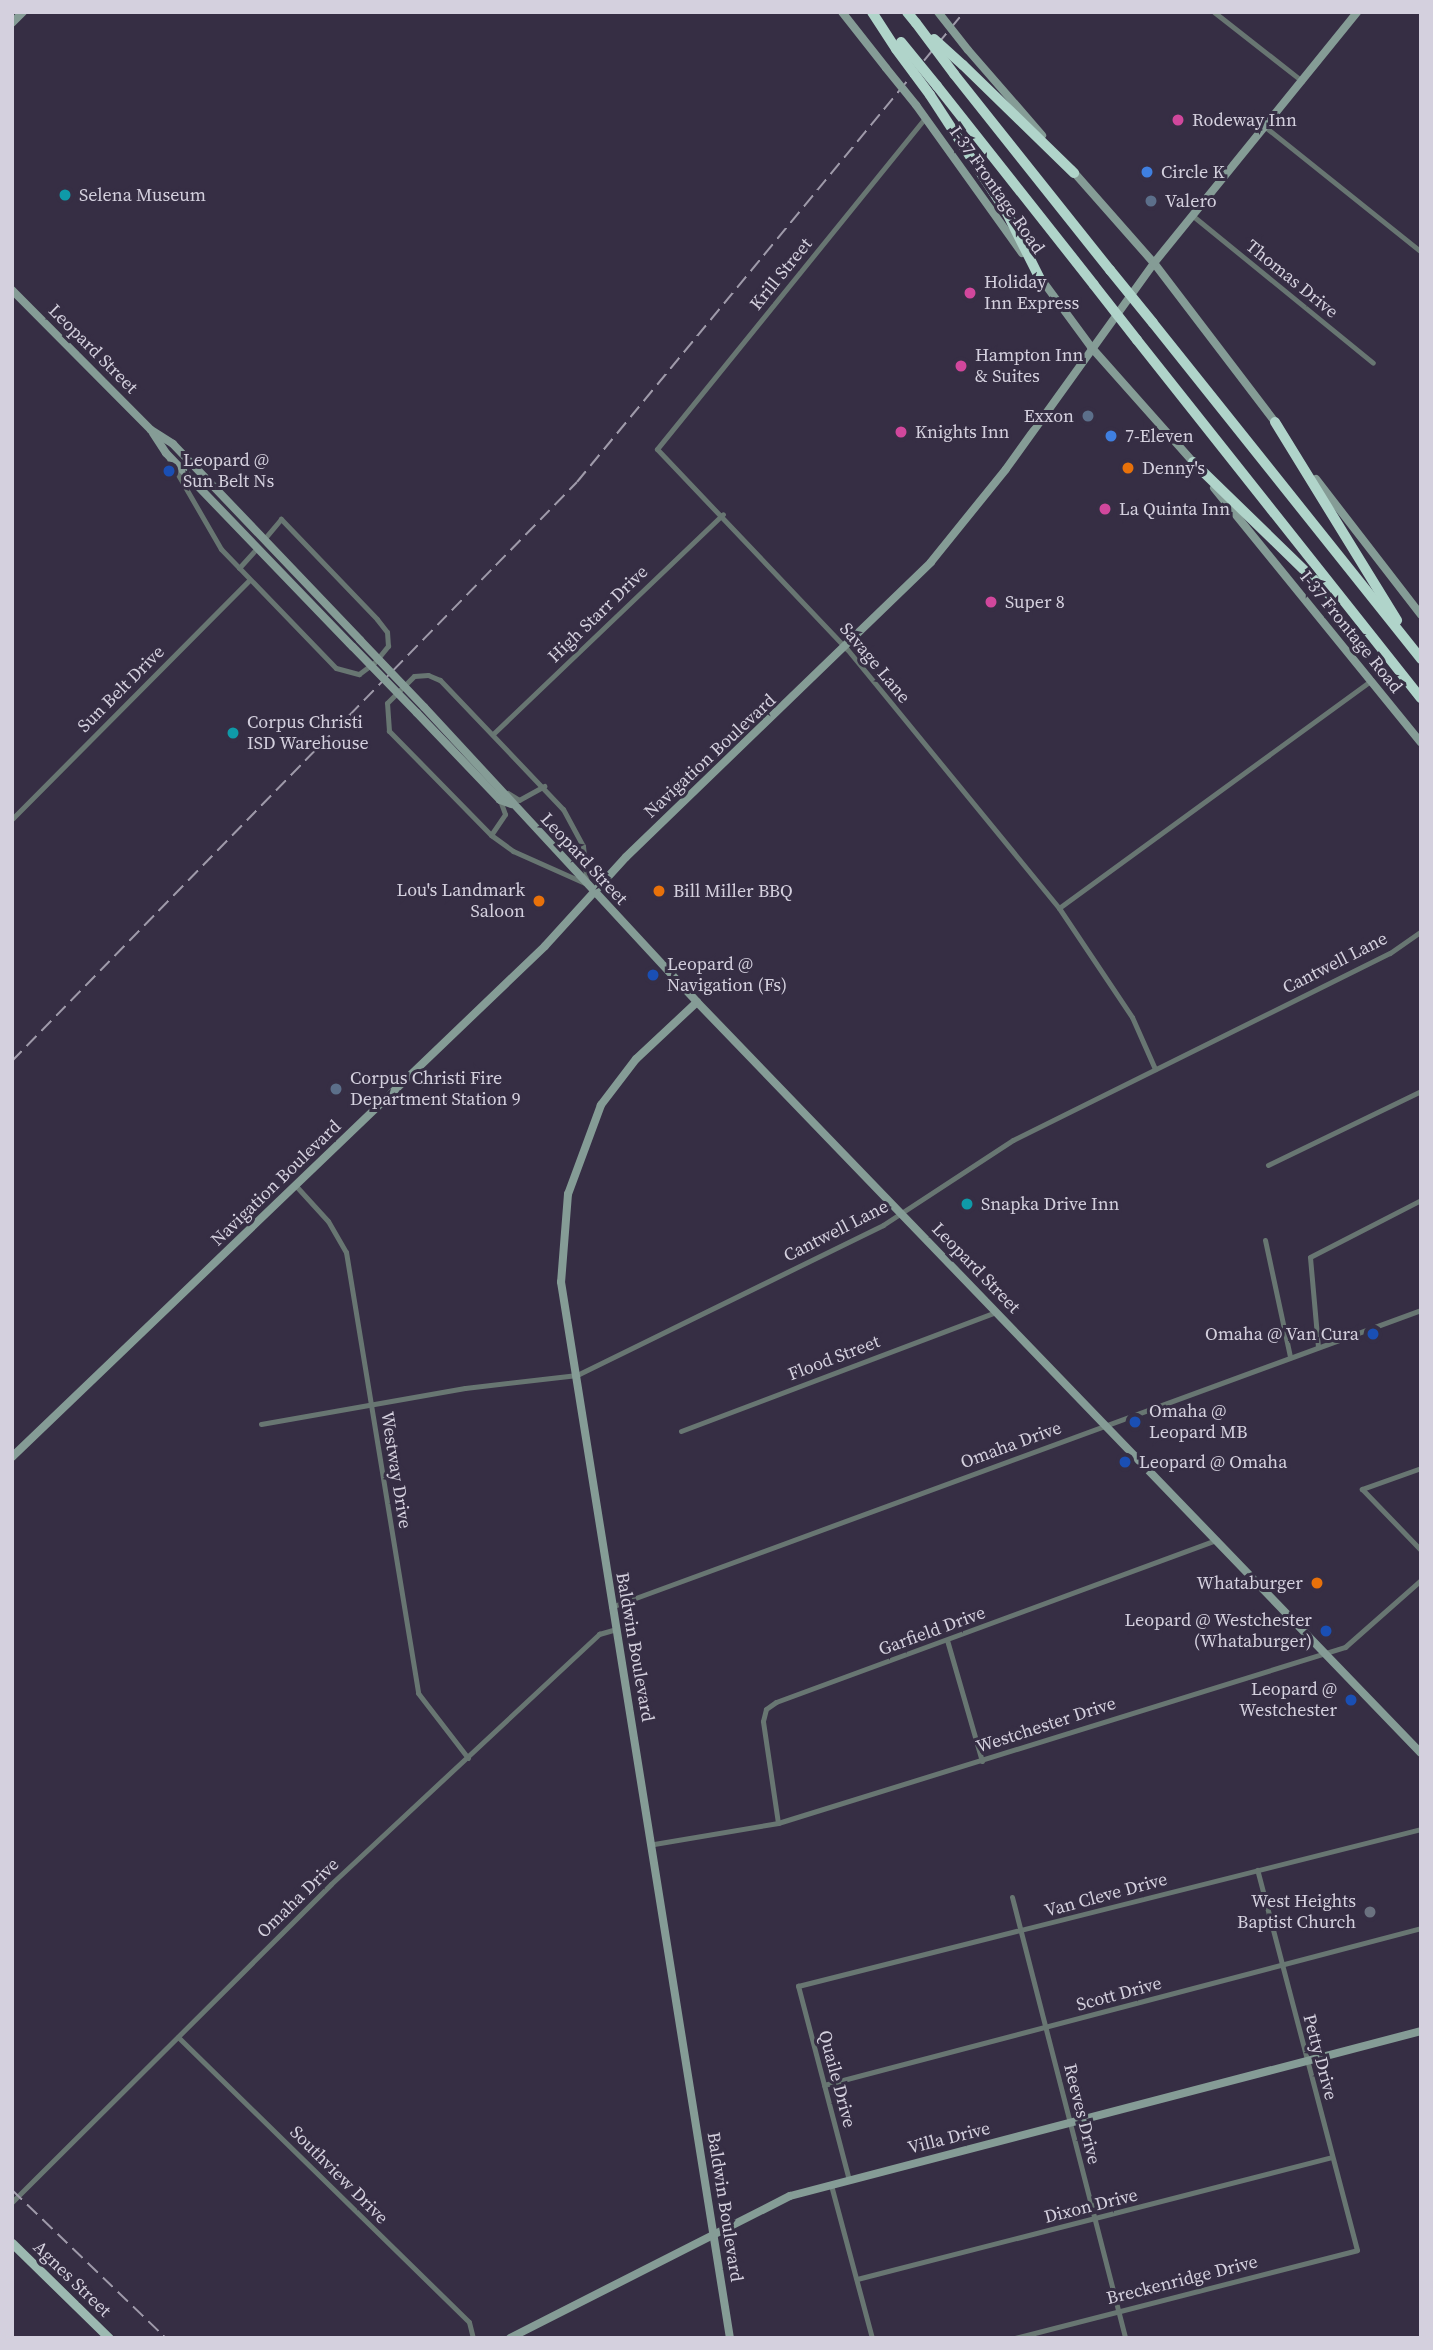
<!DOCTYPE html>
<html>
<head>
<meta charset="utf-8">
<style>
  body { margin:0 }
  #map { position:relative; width:1433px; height:2350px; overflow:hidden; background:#362e44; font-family:"Source Serif 4",serif }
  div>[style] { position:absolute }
  .street>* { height:5px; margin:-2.5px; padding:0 2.5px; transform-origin:2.5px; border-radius:2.5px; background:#687672 }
  .secondary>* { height:8px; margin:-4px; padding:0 4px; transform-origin:4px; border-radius:4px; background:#859c96 }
  .primary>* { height:9px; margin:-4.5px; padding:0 4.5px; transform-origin:4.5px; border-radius:4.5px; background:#9cb9b1 }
  .highway>* { height:10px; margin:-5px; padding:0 5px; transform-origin:5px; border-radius:5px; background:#b0d4ca }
  .rail>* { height:2px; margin-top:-1px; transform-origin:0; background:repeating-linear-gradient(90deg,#9f9aaa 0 14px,transparent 0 21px) }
  .secondary-bridge>* { height:8px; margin:-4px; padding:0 4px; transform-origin:4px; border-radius:4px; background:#859c96 }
  .highway-bridge>* { height:10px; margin:-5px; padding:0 5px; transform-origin:5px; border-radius:5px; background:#b0d4ca }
  .dots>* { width:19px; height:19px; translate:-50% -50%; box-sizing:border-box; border:4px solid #362e44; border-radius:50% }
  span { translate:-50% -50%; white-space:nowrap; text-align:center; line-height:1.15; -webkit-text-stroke:6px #362e44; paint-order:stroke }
  .poi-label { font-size:18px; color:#d4d0de }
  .left { translate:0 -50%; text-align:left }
  .right { translate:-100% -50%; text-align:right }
  .street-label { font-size:18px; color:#d4d0de }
  .frame { position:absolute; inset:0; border:14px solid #d4d0de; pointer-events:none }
</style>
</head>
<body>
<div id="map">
  <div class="street">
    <div style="left:1214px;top:12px;width:112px;rotate:38.1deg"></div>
    <div style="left:925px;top:118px;width:426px;rotate:129deg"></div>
    <div style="left:657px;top:449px;width:276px;rotate:46.5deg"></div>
    <div style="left:847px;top:649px;width:335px;rotate:50.7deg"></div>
    <div style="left:1059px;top:908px;width:131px;rotate:56.2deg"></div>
    <div style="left:1132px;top:1017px;width:57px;rotate:66.1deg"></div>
    <div style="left:1264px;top:126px;width:201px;rotate:38.7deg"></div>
    <div style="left:1193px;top:216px;width:232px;rotate:39.2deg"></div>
    <div style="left:169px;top:459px;width:104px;rotate:60deg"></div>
    <div style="left:221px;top:549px;width:165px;rotate:46deg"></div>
    <div style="left:336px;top:668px;width:24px;rotate:15deg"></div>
    <div style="left:359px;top:674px;width:20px;rotate:-37deg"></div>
    <div style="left:375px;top:662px;width:21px;rotate:-51deg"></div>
    <div style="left:388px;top:646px;width:14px;rotate:-94deg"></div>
    <div style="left:387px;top:632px;width:16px;rotate:-128deg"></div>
    <div style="left:377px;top:619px;width:139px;rotate:-133.8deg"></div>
    <div style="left:281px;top:519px;width:26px;rotate:130deg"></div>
    <div style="left:239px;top:568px;width:28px;rotate:-48deg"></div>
    <div style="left:428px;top:675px;width:13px;rotate:23deg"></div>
    <div style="left:440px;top:680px;width:178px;rotate:46.4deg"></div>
    <div style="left:563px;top:809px;width:42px;rotate:61.6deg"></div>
    <div style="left:583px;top:846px;width:38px;rotate:84deg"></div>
    <div style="left:587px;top:884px;width:81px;rotate:-156deg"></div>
    <div style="left:513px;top:851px;width:27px;rotate:-144deg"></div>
    <div style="left:491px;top:835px;width:146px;rotate:-134.4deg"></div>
    <div style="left:389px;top:731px;width:28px;rotate:-94deg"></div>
    <div style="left:387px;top:703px;width:38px;rotate:-45deg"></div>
    <div style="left:414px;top:676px;width:14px;rotate:-4deg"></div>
    <div style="left:493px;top:734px;width:318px;rotate:-43.7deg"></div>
    <div style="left:508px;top:793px;width:13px;rotate:32deg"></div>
    <div style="left:519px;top:800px;width:29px;rotate:-29deg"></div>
    <div style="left:12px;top:819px;width:337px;rotate:-45.2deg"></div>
    <div style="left:491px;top:835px;width:25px;rotate:-56deg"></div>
    <div style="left:505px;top:814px;width:15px;rotate:-110deg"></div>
    <div style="left:1059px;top:908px;width:385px;rotate:-36.1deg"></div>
    <div style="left:1268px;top:1165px;width:170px;rotate:-25.8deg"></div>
    <div style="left:296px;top:1186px;width:47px;rotate:47.6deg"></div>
    <div style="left:328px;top:1221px;width:36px;rotate:60deg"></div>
    <div style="left:346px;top:1252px;width:447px;rotate:80.7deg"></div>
    <div style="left:418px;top:1693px;width:82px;rotate:52.4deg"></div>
    <div style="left:1265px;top:1240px;width:120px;rotate:77.9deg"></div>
    <div style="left:1318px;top:1347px;width:90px;rotate:-95.1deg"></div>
    <div style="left:1310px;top:1257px;width:125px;rotate:-27.2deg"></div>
    <div style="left:261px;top:1424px;width:207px;rotate:-10deg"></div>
    <div style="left:465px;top:1388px;width:113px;rotate:-6.6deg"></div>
    <div style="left:577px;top:1375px;width:341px;rotate:-26.1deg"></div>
    <div style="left:883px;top:1225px;width:155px;rotate:-33.2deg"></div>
    <div style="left:1013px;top:1140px;width:421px;rotate:-26.4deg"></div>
    <div style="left:1390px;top:953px;width:38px;rotate:-35deg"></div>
    <div style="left:681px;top:1431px;width:337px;rotate:-20.7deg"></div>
    <div style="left:1421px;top:1468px;width:63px;rotate:160.4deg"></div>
    <div style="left:1362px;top:1489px;width:85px;rotate:46deg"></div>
    <div style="left:611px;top:1607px;width:863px;rotate:-20.14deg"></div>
    <div style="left:947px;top:1640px;width:126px;rotate:73.9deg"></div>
    <div style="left:778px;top:1823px;width:103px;rotate:-98.4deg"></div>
    <div style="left:763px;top:1721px;width:12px;rotate:-76deg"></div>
    <div style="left:766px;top:1709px;width:12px;rotate:-35deg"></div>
    <div style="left:776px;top:1702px;width:470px;rotate:-20.2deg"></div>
    <div style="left:654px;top:1844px;width:126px;rotate:-9.6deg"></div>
    <div style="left:778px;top:1823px;width:594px;rotate:-17.24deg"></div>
    <div style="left:1345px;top:1647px;width:101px;rotate:-41.4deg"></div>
    <div style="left:1012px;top:1897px;width:455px;rotate:75.6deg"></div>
    <div style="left:178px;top:2037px;width:407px;rotate:44.4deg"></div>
    <div style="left:469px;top:2322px;width:16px;rotate:76deg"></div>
    <div style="left:824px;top:2085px;width:617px;rotate:-14.73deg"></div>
    <div style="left:849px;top:2180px;width:201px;rotate:-104.7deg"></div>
    <div style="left:798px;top:1986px;width:642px;rotate:-14.14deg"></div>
    <div style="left:831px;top:2185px;width:158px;rotate:75deg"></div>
    <div style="left:12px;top:2202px;width:450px;rotate:-44.9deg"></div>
    <div style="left:331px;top:1884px;width:367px;rotate:-43deg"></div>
    <div style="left:599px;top:1634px;width:19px;rotate:-16deg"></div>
    <div style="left:857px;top:2279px;width:490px;rotate:-14.4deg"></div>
    <div style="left:1015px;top:2338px;width:353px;rotate:-14.4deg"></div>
    <div style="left:1357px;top:2250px;width:393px;rotate:-104.7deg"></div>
  </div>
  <div class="secondary">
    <div style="left:842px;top:12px;width:71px;rotate:51.8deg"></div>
    <div style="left:12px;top:23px;width:16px;rotate:-45deg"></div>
    <div style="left:968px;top:50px;width:113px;rotate:49deg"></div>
    <div style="left:916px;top:105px;width:182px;rotate:54.4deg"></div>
    <div style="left:1071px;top:169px;width:125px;rotate:48.6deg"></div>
    <div style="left:1154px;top:263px;width:205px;rotate:52.7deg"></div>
    <div style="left:1036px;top:272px;width:93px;rotate:53.7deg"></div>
    <div style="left:1091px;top:347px;width:157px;rotate:48.4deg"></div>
    <div style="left:12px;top:290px;width:197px;rotate:45.2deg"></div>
    <div style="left:151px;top:430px;width:26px;rotate:32deg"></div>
    <div style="left:173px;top:444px;width:271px;rotate:46.3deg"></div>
    <div style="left:153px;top:433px;width:24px;rotate:57deg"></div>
    <div style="left:166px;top:453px;width:269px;rotate:46.1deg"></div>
    <div style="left:1316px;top:479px;width:172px;rotate:52.3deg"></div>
    <div style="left:1214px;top:488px;width:328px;rotate:50.9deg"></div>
    <div style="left:424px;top:707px;width:402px;rotate:47.2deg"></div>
    <div style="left:697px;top:1002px;width:1043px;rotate:46.05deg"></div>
    <div style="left:417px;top:713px;width:120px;rotate:46.3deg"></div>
    <div style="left:500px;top:800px;width:12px;rotate:20deg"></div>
    <div style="left:697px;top:1002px;width:83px;rotate:136.9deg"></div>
    <div style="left:636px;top:1059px;width:58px;rotate:127.3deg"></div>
    <div style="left:601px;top:1105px;width:95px;rotate:110.3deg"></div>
    <div style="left:568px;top:1194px;width:88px;rotate:94.5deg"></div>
    <div style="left:561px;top:1282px;width:1069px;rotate:80.91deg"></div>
    <div style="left:12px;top:1457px;width:738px;rotate:-43.79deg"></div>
    <div style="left:545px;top:946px;width:120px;rotate:-47.7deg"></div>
    <div style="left:626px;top:857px;width:424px;rotate:-44deg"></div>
    <div style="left:931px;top:562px;width:119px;rotate:-51.1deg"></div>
    <div style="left:1006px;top:469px;width:254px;rotate:-54.3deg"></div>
    <div style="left:1154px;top:263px;width:323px;rotate:-51deg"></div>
    <div style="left:510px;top:2338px;width:314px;rotate:-26.9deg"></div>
    <div style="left:790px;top:2196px;width:652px;rotate:-14.65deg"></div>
  </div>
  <div class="primary">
    <div style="left:12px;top:2243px;width:136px;rotate:44.4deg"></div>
  </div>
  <div class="highway">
    <div style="left:872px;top:12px;width:44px;rotate:57deg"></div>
    <div style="left:907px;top:12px;width:14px;rotate:51deg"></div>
    <div style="left:963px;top:65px;width:155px;rotate:44.2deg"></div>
    <div style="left:954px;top:74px;width:251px;rotate:51.5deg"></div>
    <div style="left:937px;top:86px;width:253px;rotate:51.7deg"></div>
    <div style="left:930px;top:95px;width:141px;rotate:56.9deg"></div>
    <div style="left:1007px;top:213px;width:72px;rotate:63.4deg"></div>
    <div style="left:1153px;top:323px;width:430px;rotate:51.4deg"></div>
    <div style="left:1137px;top:340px;width:457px;rotate:51.6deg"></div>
    <div style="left:1275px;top:422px;width:233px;rotate:58.4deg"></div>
    <div style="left:1193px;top:462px;width:192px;rotate:44.2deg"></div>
  </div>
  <div class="rail">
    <div style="left:12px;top:1061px;width:809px;rotate:-45.7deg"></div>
    <div style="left:577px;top:482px;width:609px;rotate:-50.53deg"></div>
    <div style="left:12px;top:2190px;width:214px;rotate:43.9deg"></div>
  </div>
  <div class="secondary-bridge">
    <div style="left:938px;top:12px;width:48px;rotate:51.7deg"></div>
    <div style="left:886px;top:68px;width:48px;rotate:51deg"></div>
    <div style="left:360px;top:640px;width:93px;rotate:46.3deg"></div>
    <div style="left:353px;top:647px;width:92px;rotate:45.9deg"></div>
  </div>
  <div class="highway-bridge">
    <div style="left:916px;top:23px;width:64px;rotate:53.3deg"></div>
    <div style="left:934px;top:39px;width:39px;rotate:42deg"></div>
    <div style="left:901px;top:42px;width:57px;rotate:50.7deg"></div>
    <div style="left:896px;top:49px;width:57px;rotate:53.5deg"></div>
    <div style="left:1110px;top:270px;width:68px;rotate:50.9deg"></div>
    <div style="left:1094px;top:285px;width:70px;rotate:52deg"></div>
  </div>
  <div class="dots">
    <div style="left:1178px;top:120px;background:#d1479c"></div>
    <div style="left:1147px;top:172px;background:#3f7fe0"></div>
    <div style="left:65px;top:195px;background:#0f9aa8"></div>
    <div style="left:1151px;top:201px;background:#5c6f8a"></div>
    <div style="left:970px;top:293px;background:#d1479c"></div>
    <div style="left:961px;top:366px;background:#d1479c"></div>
    <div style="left:1088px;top:416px;background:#5c6f8a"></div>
    <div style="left:901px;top:432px;background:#d1479c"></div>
    <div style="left:1111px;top:436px;background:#3f7fe0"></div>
    <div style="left:1128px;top:468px;background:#e8710a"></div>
    <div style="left:169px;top:471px;background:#1a4fb4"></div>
    <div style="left:1105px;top:509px;background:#d1479c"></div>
    <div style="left:991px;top:602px;background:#d1479c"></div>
    <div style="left:233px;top:733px;background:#0f9aa8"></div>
    <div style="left:659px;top:891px;background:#e8710a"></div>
    <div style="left:539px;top:901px;background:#e8710a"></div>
    <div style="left:653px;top:975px;background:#1a4fb4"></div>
    <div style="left:336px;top:1089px;background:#5c6f8a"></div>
    <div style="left:967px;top:1204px;background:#0f9aa8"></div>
    <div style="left:1373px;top:1334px;background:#1a4fb4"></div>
    <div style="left:1135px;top:1422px;background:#1a4fb4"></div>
    <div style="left:1125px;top:1462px;background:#1a4fb4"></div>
    <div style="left:1317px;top:1583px;background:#e8710a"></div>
    <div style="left:1326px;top:1631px;background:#1a4fb4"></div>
    <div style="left:1351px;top:1700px;background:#1a4fb4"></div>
    <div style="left:1370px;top:1912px;background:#6b7280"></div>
  </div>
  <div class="poi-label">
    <span class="left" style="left:1192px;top:120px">Rodeway Inn</span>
    <span class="left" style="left:1161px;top:172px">Circle K</span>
    <span class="left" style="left:79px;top:195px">Selena Museum</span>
    <span class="left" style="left:1165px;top:201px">Valero</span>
    <span class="left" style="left:984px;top:293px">Holiday<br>Inn Express</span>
    <span class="left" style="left:975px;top:366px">Hampton Inn<br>&amp; Suites</span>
    <span class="right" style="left:1074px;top:416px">Exxon</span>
    <span class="left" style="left:915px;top:432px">Knights Inn</span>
    <span class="left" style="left:1125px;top:436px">7-Eleven</span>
    <span class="left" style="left:183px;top:471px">Leopard @<br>Sun Belt Ns</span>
    <span class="left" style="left:1142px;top:468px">Denny's</span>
    <span class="left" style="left:1119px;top:509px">La Quinta Inn</span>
    <span class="left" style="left:1005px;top:602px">Super 8</span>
    <span class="left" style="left:247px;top:733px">Corpus Christi<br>ISD Warehouse</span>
    <span class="right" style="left:525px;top:901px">Lou's Landmark<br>Saloon</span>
    <span class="left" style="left:673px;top:891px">Bill Miller BBQ</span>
    <span class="left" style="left:667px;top:975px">Leopard @<br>Navigation (Fs)</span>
    <span class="left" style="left:350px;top:1089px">Corpus Christi Fire<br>Department Station 9</span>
    <span class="left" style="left:981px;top:1204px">Snapka Drive Inn</span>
    <span class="right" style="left:1359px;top:1334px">Omaha @ Van Cura</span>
    <span class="left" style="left:1149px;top:1422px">Omaha @<br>Leopard MB</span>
    <span class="left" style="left:1139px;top:1462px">Leopard @ Omaha</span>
    <span class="right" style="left:1303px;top:1583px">Whataburger</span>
    <span class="right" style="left:1312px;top:1631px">Leopard @ Westchester<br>(Whataburger)</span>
    <span class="right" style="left:1337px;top:1700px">Leopard @<br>Westchester</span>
    <span class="right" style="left:1356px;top:1912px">West Heights<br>Baptist Church</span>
  </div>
  <div class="street-label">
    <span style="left:997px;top:190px;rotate:55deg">I-37 Frontage Road</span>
    <span style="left:781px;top:274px;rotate:-51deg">Krill Street</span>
    <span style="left:1292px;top:279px;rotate:39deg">Thomas Drive</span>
    <span style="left:93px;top:349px;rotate:45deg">Leopard Street</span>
    <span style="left:598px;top:614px;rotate:-44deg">High Starr Drive</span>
    <span style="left:1351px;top:632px;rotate:51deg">I-37 Frontage Road</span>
    <span style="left:875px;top:663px;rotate:50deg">Savage Lane</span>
    <span style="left:121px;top:689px;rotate:-45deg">Sun Belt Drive</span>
    <span style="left:710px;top:756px;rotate:-43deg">Navigation Boulevard</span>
    <span style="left:584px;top:859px;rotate:47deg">Leopard Street</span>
    <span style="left:1335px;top:963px;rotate:-27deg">Cantwell Lane</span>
    <span style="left:276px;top:1183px;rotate:-44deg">Navigation Boulevard</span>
    <span style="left:836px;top:1231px;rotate:-27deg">Cantwell Lane</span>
    <span style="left:976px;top:1268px;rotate:46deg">Leopard Street</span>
    <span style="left:834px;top:1358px;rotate:-21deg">Flood Street</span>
    <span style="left:1011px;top:1445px;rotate:-20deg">Omaha Drive</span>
    <span style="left:396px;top:1470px;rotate:81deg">Westway Drive</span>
    <span style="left:932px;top:1631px;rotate:-20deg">Garfield Drive</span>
    <span style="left:635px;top:1647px;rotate:80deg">Baldwin Boulevard</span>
    <span style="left:1046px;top:1725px;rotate:-18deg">Westchester Drive</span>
    <span style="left:1106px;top:1895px;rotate:-15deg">Van Cleve Drive</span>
    <span style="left:298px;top:1898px;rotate:-44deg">Omaha Drive</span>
    <span style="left:1119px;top:1994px;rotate:-15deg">Scott Drive</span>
    <span style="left:1320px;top:2057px;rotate:75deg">Petty Drive</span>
    <span style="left:837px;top:2079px;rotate:75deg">Quaile Drive</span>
    <span style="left:1082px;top:2114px;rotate:76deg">Reeves Drive</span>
    <span style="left:949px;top:2138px;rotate:-14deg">Villa Drive</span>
    <span style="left:339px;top:2175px;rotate:45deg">Southview Drive</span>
    <span style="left:1091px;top:2206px;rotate:-14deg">Dixon Drive</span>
    <span style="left:725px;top:2207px;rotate:81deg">Baldwin Boulevard</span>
    <span style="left:72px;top:2279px;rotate:44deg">Agnes Street</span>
    <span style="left:1182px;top:2280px;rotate:-14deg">Breckenridge Drive</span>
  </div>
  <div class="frame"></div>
</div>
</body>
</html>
